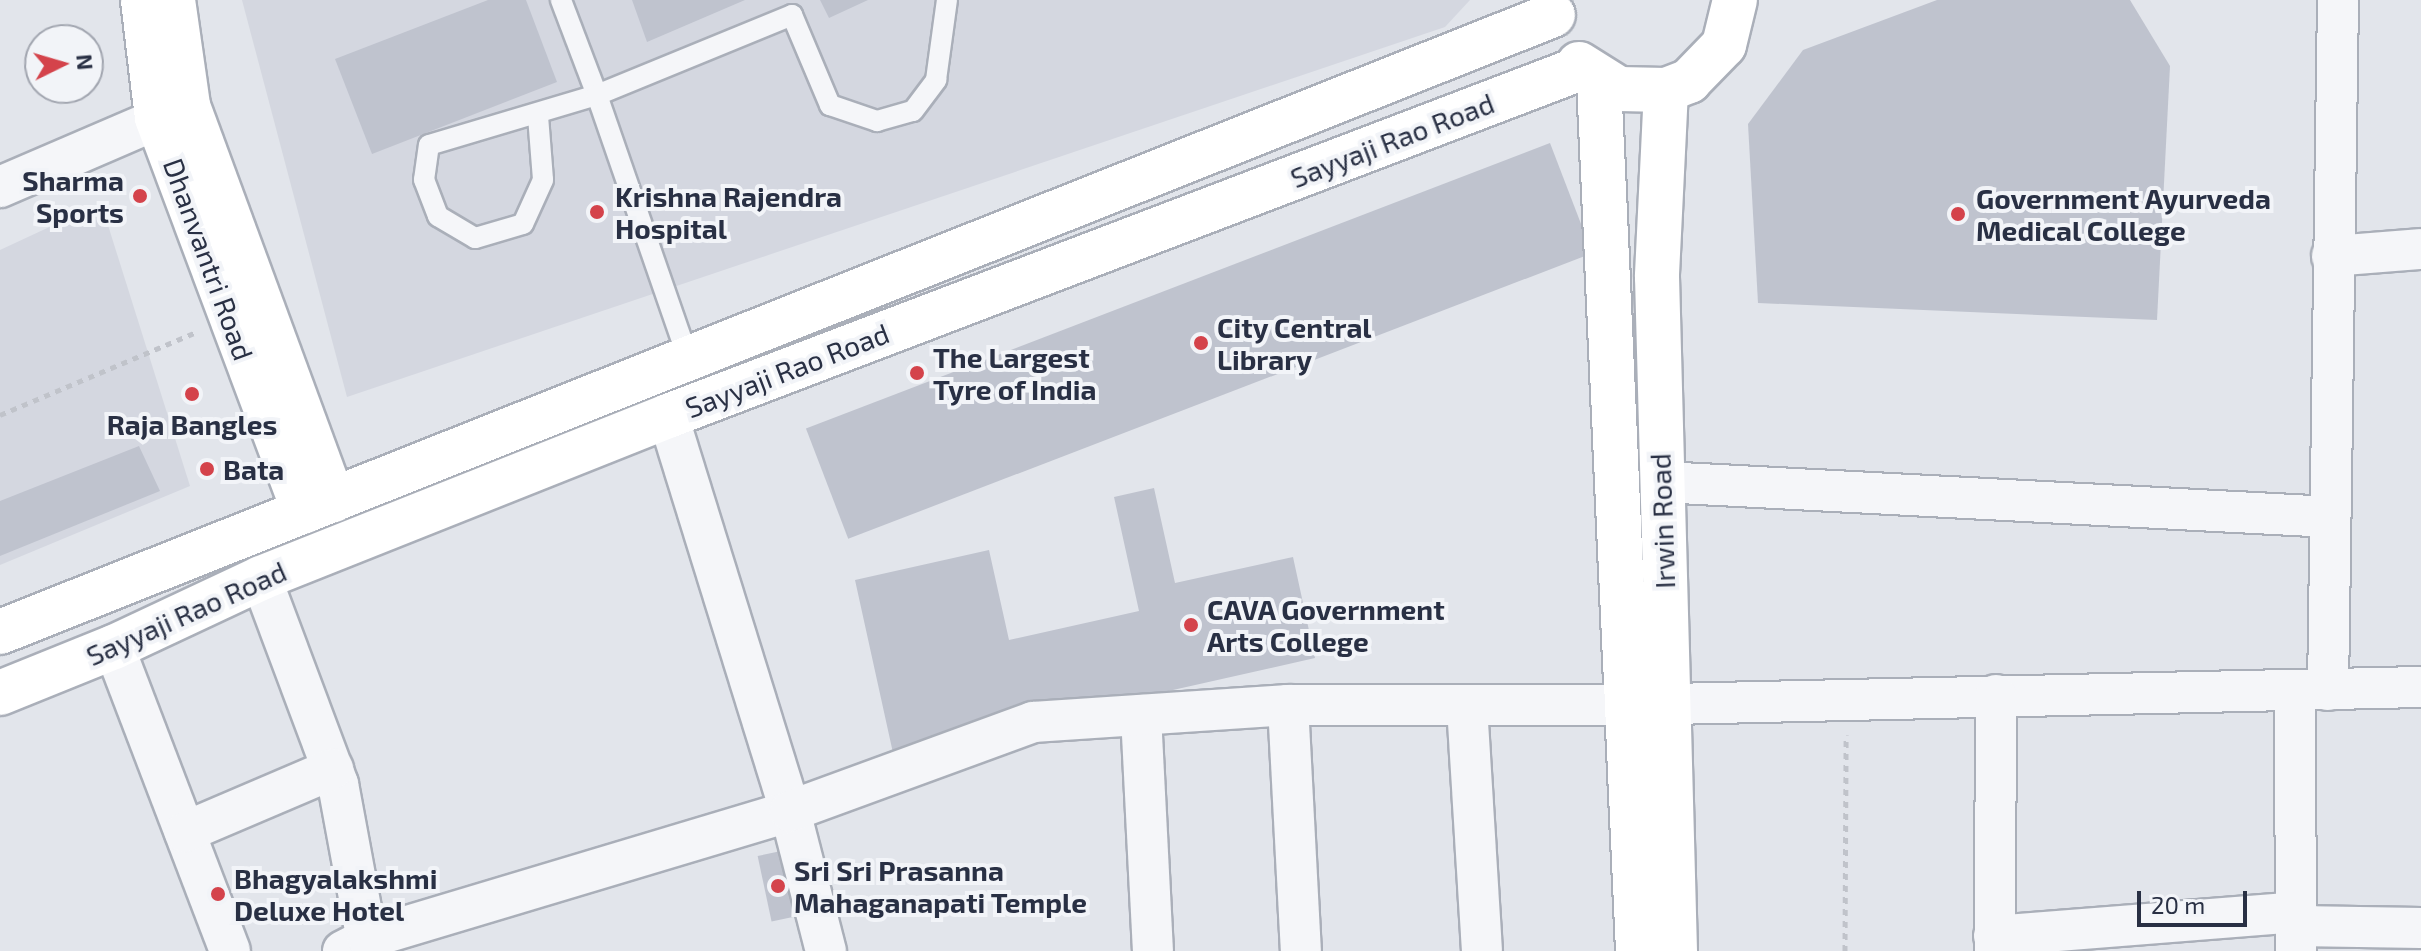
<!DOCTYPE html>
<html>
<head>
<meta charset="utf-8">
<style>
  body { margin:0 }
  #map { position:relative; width:2421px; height:951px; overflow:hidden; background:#e2e5eb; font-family:"Exo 2",sans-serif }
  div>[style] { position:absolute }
  .built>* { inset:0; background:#d4d7e0 }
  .building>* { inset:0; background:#bfc3ce; transform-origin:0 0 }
  .path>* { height:5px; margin-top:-2.5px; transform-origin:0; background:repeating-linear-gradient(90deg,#c0c3ca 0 6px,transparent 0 12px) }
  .roads { filter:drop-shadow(2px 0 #aaafb9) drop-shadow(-2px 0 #aaafb9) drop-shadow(0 2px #aaafb9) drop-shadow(0 -2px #aaafb9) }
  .lane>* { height:20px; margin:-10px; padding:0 10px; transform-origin:10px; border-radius:10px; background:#f5f6f9 }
  .street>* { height:40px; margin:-20px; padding:0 20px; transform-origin:20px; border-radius:20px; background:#f5f6f9 }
  .secondary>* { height:44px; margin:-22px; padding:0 22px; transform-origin:22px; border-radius:22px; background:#fff }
  .dots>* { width:22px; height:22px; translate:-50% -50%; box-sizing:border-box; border:4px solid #f2f4f8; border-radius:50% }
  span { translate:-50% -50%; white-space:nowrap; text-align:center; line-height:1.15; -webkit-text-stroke:8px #f2f4f8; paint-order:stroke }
  .street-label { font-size:28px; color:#293044 }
  .poi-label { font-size:28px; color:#293044; font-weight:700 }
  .right { translate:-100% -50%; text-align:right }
  .left { translate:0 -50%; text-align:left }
  .north { position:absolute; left:24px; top:24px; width:80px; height:80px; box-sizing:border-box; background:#f2f4f8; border:2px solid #a2a6b0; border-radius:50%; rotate:85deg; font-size:22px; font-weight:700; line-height:32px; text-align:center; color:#293044 }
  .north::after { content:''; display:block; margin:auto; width:28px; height:36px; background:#d4434b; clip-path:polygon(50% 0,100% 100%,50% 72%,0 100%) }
  .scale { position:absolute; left:2137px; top:891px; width:110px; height:36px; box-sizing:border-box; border:4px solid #293044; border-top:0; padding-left:10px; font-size:24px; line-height:28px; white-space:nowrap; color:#293044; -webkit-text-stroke:6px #f2f4f8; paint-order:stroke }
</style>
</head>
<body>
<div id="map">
  <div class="built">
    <div style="clip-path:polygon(242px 0,1470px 0,1445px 27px,347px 397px)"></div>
    <div style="clip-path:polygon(101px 203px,190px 486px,0 565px,0 250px)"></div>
  </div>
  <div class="building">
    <div style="clip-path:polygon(488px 0,526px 0,557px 82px,372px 154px,335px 59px)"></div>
    <div style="clip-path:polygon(632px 0,745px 0,647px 42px)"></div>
    <div style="clip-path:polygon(820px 0,868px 0,829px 18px)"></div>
    <div style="clip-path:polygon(1937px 0,2130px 0,2170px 66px,2157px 320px,1758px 303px,1748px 124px,1803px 50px)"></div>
    <div style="left:1550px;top:143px;width:118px;height:797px;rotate:69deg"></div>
    <div style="clip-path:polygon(139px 446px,160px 491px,0 556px,0 501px)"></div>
    <div style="clip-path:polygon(1154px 488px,1175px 583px,1293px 557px,1315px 658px,893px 753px,855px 580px,989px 550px,1009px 640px,1139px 611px,1114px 497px)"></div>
    <div style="left:786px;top:850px;width:67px;height:29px;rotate:78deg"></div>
  </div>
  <div class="path">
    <div style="left:0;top:415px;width:211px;rotate:-22.9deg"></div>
    <div style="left:1845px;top:951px;width:216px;rotate:-89.7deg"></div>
  </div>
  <div class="roads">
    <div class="lane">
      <div style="left:538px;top:116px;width:64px;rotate:85.5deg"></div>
      <div style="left:543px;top:180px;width:48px;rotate:114.4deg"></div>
      <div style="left:523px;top:224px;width:50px;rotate:163.7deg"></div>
      <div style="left:475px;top:238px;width:43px;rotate:-149.3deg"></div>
      <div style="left:438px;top:216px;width:39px;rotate:-111deg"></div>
      <div style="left:424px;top:180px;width:35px;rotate:-82deg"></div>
      <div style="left:429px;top:145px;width:175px;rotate:-16.6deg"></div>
      <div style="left:597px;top:95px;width:102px;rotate:-110.8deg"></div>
      <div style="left:688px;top:358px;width:278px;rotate:-109.1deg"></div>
      <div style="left:597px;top:95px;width:211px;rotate:-22.3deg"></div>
      <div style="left:792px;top:15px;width:98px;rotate:67.1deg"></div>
      <div style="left:830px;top:105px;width:50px;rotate:18.8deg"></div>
      <div style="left:877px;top:121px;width:37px;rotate:-16deg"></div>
      <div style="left:913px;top:111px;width:39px;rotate:-53deg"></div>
      <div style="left:936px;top:80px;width:81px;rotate:-82.2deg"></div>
    </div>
    <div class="street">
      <div style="left:0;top:187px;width:205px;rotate:-23.3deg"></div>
      <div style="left:2332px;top:256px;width:89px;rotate:-4.5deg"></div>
      <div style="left:668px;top:416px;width:413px;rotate:72.8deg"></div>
      <div style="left:790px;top:811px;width:145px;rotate:75.6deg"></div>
      <div style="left:1661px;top:482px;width:670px;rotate:2.99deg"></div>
      <div style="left:261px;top:578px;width:220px;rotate:69.5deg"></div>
      <div style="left:338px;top:784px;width:170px;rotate:79.5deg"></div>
      <div style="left:114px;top:647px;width:325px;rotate:69.1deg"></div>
      <div style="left:2295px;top:690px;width:261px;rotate:89.8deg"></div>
      <div style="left:2328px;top:690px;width:690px;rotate:-89.17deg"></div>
      <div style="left:1288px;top:705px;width:246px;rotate:87deg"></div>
      <div style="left:1467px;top:706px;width:245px;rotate:86.5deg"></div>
      <div style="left:1141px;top:715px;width:236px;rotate:87.1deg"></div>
      <div style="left:185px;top:832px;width:161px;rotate:-23.1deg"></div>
      <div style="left:2297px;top:926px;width:124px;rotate:0.9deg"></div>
      <div style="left:1994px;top:936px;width:304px;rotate:-4.5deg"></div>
      <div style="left:343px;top:951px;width:28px;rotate:-27deg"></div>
      <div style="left:368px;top:938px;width:441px;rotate:-16.7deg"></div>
      <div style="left:790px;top:811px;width:259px;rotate:-20.1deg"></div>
      <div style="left:1033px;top:722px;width:256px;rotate:-3.8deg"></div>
      <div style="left:1288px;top:705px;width:339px"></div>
      <div style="left:1627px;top:705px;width:794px;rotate:-1.3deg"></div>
      <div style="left:1995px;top:951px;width:256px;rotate:-89.8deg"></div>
    </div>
    <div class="secondary">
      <div style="left:143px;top:0;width:119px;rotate:83.2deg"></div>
      <div style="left:157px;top:118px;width:420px;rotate:69.5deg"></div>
      <div style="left:173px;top:0;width:107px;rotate:81.9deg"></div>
      <div style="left:188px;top:106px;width:420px;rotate:69.8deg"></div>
      <div style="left:1579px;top:64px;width:47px;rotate:32deg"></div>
      <div style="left:1619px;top:89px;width:47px;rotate:1.2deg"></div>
      <div style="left:1666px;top:90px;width:25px;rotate:-21deg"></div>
      <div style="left:1689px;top:81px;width:50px;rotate:-45.8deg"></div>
      <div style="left:1724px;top:45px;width:46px;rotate:-76.3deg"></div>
      <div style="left:1599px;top:81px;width:871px;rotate:87.43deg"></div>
      <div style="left:1666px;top:90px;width:187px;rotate:92.8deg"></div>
      <div style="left:1657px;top:277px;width:674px;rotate:88.47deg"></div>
      <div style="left:0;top:632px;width:1671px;rotate:-21.67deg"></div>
      <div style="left:0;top:693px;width:123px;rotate:-22deg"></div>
      <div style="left:114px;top:647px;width:162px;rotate:-25.1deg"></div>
      <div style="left:261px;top:578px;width:438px;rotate:-21.7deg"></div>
      <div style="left:668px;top:416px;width:977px;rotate:-20.86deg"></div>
    </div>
  </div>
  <div class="dots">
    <div style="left:140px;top:196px;background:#d4434b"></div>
    <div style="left:597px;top:212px;background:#d4434b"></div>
    <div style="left:1958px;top:214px;background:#d4434b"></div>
    <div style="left:1201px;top:343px;background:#d4434b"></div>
    <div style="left:917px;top:373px;background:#d4434b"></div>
    <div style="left:192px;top:394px;background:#d4434b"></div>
    <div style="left:207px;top:469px;background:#d4434b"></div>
    <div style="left:1191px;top:625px;background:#d4434b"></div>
    <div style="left:778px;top:886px;background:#d4434b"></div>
    <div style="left:218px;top:894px;background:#d4434b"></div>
  </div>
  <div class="street-label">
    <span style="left:1392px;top:140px;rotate:-21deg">Sayyaji Rao Road</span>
    <span style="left:209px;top:259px;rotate:70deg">Dhanvantri Road</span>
    <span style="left:787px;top:370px;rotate:-21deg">Sayyaji Rao Road</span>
    <span style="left:1662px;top:521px;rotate:-92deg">Irwin Road</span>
    <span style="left:186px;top:613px;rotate:-24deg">Sayyaji Rao Road</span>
  </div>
  <div class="poi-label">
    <span class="right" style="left:124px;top:196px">Sharma<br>Sports</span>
    <span class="left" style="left:615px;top:212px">Krishna Rajendra<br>Hospital</span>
    <span class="left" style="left:1976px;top:214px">Government Ayurveda<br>Medical College</span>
    <span class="left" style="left:1217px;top:343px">City Central<br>Library</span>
    <span class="left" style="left:933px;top:373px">The Largest<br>Tyre of India</span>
    <span style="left:192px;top:424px">Raja Bangles</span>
    <span class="left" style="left:223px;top:469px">Bata</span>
    <span class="left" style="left:1207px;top:625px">CAVA Government<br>Arts College</span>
    <span class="left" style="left:794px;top:886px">Sri Sri Prasanna<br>Mahaganapati Temple</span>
    <span class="left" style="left:234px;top:894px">Bhagyalakshmi<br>Deluxe Hotel</span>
  </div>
  <div class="north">N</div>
  <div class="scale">20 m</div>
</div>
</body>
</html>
